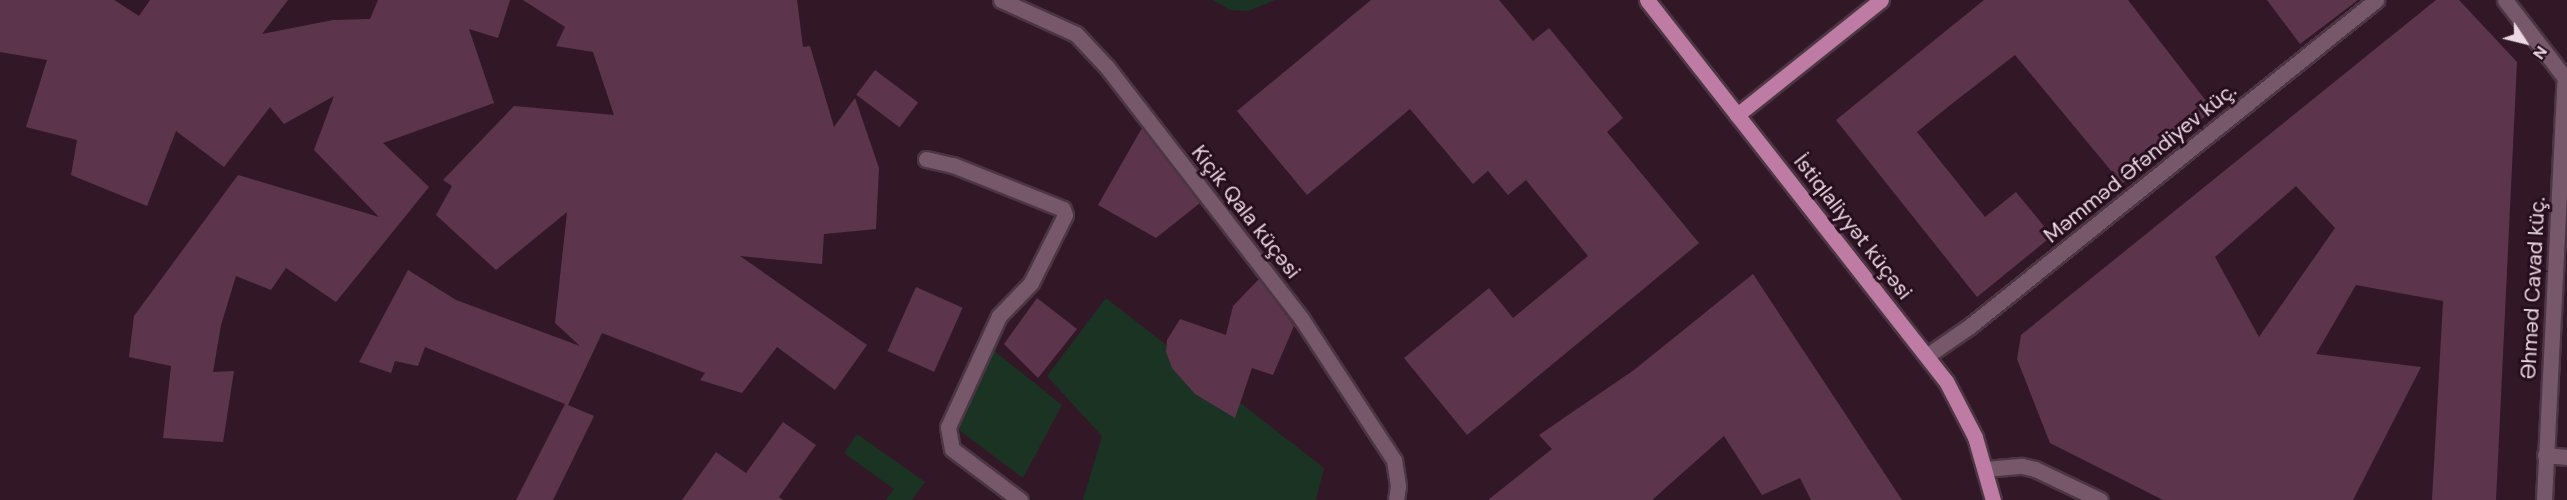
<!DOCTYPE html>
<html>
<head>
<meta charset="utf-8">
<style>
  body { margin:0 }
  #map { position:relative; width:2567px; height:500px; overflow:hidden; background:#321827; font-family:"DM Sans",sans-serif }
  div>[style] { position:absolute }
  .green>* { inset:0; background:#1b3322 }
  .building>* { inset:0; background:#5c354d; transform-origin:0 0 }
  .roads { filter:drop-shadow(2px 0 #4b3642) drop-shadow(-2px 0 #4b3642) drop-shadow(0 2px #4b3642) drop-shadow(0 -2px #4b3642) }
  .pedestrian>* { height:15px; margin:-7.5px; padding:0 7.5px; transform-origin:7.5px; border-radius:7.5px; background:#77586a }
  .minor>* { height:15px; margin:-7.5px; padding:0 7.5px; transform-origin:7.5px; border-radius:7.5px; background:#77586a }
  .primary>* { height:15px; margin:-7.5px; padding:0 7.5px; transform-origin:7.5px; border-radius:7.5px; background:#be7ba3 }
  span { translate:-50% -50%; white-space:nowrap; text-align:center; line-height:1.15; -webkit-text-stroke:6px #270e1e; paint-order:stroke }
  .street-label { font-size:21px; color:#ebd8e2 }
  .north { position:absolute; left:2495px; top:12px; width:60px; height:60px; -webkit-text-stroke:4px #270e1e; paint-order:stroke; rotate:125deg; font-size:16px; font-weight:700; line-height:24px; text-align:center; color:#ebd8e2 }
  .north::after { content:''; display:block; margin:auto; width:21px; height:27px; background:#ebd8e2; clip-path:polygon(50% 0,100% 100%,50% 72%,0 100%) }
</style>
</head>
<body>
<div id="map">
  <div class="green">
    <div style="clip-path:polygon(1213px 0,1275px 0,1248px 11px,1230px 10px)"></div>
    <div style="clip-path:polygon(1106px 298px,1324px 468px,1316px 500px,1083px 500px,1102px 436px,1047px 376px)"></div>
    <div style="clip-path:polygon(993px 350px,1062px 405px,1023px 478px,956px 428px)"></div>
    <div style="clip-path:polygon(857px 434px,925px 482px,912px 500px,886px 500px,894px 489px,844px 453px)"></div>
  </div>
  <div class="building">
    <div style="clip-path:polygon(0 0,114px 0,139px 16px,150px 0,288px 0,262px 34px,333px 20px,370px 19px,378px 0,510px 0,498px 38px,469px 29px,494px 103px,383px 143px,429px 187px,336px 302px,286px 268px,271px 290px,236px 276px,221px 325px,213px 372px,234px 371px,223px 442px,163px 438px,171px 366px,129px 357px,134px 316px,238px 175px,379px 217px,314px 150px,334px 96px,284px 124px,270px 107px,224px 167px,176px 131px,147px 206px,71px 175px,77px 140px,26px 127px,47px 60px,0 52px)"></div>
    <div style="clip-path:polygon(523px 0,797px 0,803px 47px,810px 46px,834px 127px,855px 98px,879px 168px,876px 229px,824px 234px,822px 264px,740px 256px,867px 345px,835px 390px,777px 347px,742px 393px,700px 380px,705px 373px,602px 333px,568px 405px,594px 416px,553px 500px,516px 500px,565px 404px,425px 347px,418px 366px,395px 361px,391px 373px,359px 362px,408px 270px,456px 300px,580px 346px,555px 323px,567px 212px,496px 270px,436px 215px,452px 186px,443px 180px,514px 106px,614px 115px,593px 52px,556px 46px,565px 27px)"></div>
    <div style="clip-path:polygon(1371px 0,1499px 0,1533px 41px,1549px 28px,1623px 118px,1607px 132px,1699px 243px,1467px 435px,1404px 358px,1489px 288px,1513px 318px,1588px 256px,1526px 180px,1508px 195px,1488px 171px,1473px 184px,1410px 109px,1307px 195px,1237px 111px)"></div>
    <div style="clip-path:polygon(1984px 0,2128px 0,2213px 110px,2122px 184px,2015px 55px,1949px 106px,1917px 132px,1985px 217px,2016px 192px,2052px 236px,1977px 297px,1836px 120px)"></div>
    <div style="clip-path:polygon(2267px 0,2358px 0,2300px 44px)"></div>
    <div style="clip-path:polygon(evenodd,2436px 0,2459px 0,2517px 62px,2496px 500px,2432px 500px,2443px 301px,2356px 285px,2316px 354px,2421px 367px,2353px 500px,2163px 500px,2050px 443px,2017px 359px,2021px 335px,2436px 0,2296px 186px,2335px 228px,2259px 337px,2215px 257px,2296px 186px)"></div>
    <div style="left:875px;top:70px;width:54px;height:31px;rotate:37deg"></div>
    <div style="clip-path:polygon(1142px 128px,1200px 203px,1156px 238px,1098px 205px)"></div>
    <div style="clip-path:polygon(1753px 274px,1902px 500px,1811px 500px,1800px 478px,1762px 495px,1724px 436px,1652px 500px,1488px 500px,1552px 449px,1539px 435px,1634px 370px)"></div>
    <div style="clip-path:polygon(1259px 279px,1294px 326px,1273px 375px,1252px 368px,1235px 418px,1195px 394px,1172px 368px,1166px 352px,1167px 340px,1180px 319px,1226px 335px,1233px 306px)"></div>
    <div style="left:916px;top:287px;width:51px;height:70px;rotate:24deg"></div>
    <div style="clip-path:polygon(1037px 298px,1077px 329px,1038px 378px,1004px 344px)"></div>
    <div style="clip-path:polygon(783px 422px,816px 445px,779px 497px,783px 500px,682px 500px,716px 452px,746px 473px)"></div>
  </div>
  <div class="roads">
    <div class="pedestrian">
      <div style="left:926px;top:159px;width:28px;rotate:13deg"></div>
      <div style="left:953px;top:165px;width:118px;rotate:21.8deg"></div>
      <div style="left:1063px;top:209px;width:6px;rotate:72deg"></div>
      <div style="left:1065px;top:215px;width:76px;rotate:116.6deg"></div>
      <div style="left:1031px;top:283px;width:46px;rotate:134.1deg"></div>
      <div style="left:999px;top:316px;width:122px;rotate:114.7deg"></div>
      <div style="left:948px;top:427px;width:22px;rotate:80deg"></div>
      <div style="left:952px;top:449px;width:85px;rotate:36.9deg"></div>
    </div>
    <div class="minor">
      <div style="left:1001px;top:0;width:82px;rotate:24.4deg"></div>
      <div style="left:1076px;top:34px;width:45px;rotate:46.8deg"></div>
      <div style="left:1107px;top:67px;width:317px;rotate:52.3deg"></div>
      <div style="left:1301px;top:318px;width:170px;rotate:56.8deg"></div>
      <div style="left:1394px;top:460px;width:26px;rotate:81deg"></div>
      <div style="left:1398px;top:486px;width:14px;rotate:98deg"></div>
      <div style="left:2505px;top:0;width:98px;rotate:52.4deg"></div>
      <div style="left:1928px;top:355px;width:51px;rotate:-34.6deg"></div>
      <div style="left:1970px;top:326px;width:521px;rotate:-38.76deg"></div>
      <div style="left:2545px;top:455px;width:22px;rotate:5deg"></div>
      <div style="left:1985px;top:469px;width:37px;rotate:-5deg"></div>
      <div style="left:2022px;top:466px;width:13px;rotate:13deg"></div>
      <div style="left:2035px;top:469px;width:72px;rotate:25.5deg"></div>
      <div style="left:2544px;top:500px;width:423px;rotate:-87.2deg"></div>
    </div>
    <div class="primary">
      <div style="left:1647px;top:0;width:484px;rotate:51.9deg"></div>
      <div style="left:1946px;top:381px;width:63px;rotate:62.6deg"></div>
      <div style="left:1975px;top:437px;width:66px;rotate:74.1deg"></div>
      <div style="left:1737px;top:115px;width:184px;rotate:-38.6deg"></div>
    </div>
  </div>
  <div class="street-label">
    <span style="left:2140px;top:163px;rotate:-39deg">Məmməd Əfəndiyev küç.</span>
    <span style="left:1246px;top:212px;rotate:52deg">Kiçik Qala küçəsi</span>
    <span style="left:1853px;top:227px;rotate:52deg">İstiqlaliyyət küçəsi</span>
    <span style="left:2533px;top:288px;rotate:-87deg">Əhməd Cavad küç.</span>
  </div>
  <div class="north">N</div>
</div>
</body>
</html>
